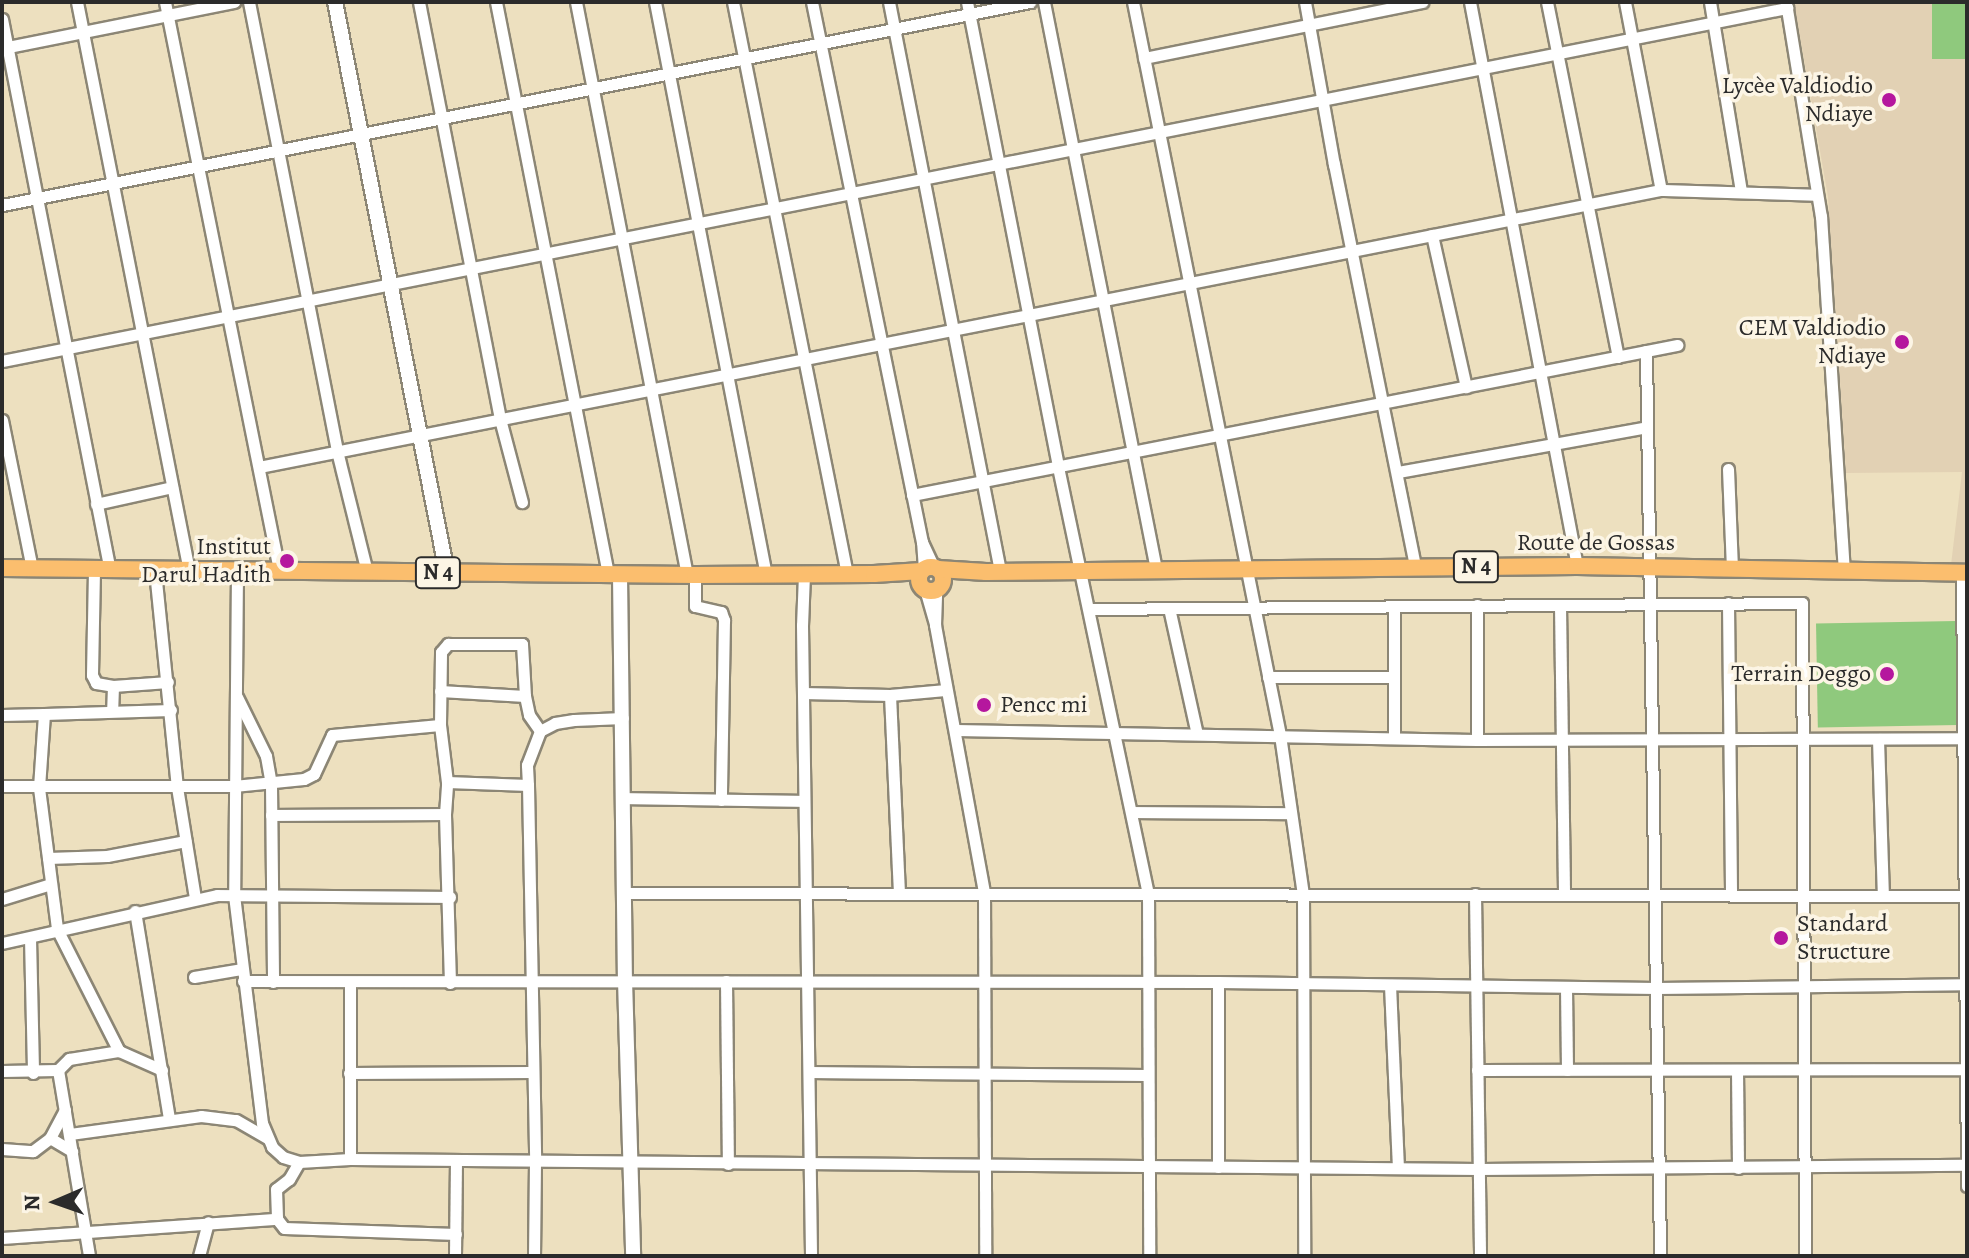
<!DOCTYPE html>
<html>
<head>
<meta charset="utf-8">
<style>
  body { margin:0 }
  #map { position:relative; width:1969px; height:1258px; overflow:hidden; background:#ede0bf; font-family:Alegreya,serif }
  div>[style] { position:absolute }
  .built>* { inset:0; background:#e2d1b4 }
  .green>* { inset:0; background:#8fc97d; transform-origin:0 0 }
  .roads { filter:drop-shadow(2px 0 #8c8675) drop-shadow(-2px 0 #8c8675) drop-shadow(0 2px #8c8675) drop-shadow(0 -2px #8c8675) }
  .minor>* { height:11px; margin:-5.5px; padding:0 5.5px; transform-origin:5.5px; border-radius:5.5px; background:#fff }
  .tertiary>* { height:14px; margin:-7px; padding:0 7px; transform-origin:7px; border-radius:7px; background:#fff }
  .primary>* { height:16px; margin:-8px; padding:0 8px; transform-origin:8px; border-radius:8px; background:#fbbe6e }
  .primary>.ring { margin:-8px; padding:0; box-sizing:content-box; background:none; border:16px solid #fbbe6e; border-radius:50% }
  .dots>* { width:22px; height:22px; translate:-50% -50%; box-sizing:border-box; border:4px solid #fcf5e5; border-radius:50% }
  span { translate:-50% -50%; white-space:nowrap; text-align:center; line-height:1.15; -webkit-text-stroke:7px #fcf5e5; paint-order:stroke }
  .shield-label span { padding:2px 6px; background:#fcf5e5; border:2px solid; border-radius:6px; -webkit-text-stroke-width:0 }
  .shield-label { font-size:22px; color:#2b2b2b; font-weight:700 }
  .poi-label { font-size:24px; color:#2b2b2b }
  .right { translate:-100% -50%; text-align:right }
  .left { translate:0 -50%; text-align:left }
  .street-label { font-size:24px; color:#2b2b2b }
  .frame { position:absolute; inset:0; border:4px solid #2b2b2b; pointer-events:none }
  .north { position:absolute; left:16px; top:1162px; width:80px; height:80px; -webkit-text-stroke:6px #fcf5e5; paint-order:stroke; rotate:268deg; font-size:22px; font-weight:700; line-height:32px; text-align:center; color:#2b2b2b }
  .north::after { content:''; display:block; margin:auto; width:28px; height:36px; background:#2b2b2b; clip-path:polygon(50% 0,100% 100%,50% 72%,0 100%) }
</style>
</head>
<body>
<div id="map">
  <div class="built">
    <div style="clip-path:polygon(1794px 2px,1967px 2px,1967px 565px,1951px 565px,1962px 472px,1846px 473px,1828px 197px)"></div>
  </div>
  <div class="green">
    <div style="left:1932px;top:2px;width:35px;height:57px"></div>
    <div style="left:1956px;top:621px;width:104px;height:140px;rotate:89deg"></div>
  </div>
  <div class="roads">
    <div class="minor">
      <div style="left:77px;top:2px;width:580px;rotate:78.86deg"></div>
      <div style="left:165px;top:2px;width:579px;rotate:78.65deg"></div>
      <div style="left:249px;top:2px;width:458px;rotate:78.9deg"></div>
      <div style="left:337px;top:451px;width:125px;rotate:76.1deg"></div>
      <div style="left:419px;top:2px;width:425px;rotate:79deg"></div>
      <div style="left:500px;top:419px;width:86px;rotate:75.2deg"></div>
      <div style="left:496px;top:2px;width:583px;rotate:78.92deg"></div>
      <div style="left:576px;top:2px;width:584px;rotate:79.04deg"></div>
      <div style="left:655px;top:2px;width:584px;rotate:79.04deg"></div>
      <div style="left:733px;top:2px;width:583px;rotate:78.73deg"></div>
      <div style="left:812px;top:2px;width:551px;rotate:78.49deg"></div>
      <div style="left:889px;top:2px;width:580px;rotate:78.96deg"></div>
      <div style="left:967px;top:2px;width:474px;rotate:78.9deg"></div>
      <div style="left:1058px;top:467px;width:435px;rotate:78.1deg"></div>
      <div style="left:1148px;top:893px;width:363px;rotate:89.8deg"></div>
      <div style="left:1044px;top:2px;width:578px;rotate:78.83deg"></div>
      <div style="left:1133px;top:2px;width:748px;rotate:78.66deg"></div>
      <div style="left:1280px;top:735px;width:161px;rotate:81.8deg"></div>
      <div style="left:1303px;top:894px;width:362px;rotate:89.8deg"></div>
      <div style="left:1305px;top:2px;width:165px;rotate:79.9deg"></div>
      <div style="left:1334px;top:164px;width:411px;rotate:78.6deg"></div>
      <div style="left:1470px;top:2px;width:574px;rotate:79.26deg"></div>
      <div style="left:1547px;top:2px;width:362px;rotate:78.7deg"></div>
      <div style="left:1625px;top:2px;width:191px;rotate:79.2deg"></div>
      <div style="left:1710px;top:2px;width:192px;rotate:80.7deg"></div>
      <div style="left:1786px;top:3px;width:216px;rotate:80.7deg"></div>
      <div style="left:1821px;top:216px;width:356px;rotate:86.3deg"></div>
      <div style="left:2px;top:19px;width:562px;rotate:78.93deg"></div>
      <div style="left:3px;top:48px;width:236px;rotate:-11.3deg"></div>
      <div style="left:1144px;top:58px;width:284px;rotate:-11.4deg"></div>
      <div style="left:2px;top:205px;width:1048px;rotate:-11.17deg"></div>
      <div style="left:1432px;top:235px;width:156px;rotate:77.4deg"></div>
      <div style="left:1646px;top:351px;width:905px;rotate:89.11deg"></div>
      <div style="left:2px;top:361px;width:1820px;rotate:-11.19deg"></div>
      <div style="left:2px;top:420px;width:152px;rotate:78.6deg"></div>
      <div style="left:259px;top:467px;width:1429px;rotate:-11.18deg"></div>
      <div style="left:1661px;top:190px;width:156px;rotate:1.8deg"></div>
      <div style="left:1728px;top:469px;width:98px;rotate:87.7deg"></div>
      <div style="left:1398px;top:472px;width:253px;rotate:-10.2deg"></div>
      <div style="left:912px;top:495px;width:780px;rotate:-11.09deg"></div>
      <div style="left:96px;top:504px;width:78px;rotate:-12.6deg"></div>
      <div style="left:924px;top:569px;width:27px;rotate:-94deg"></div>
      <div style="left:922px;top:542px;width:26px;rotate:65deg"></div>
      <div style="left:94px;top:570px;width:105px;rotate:91.1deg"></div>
      <div style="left:92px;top:675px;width:9px;rotate:63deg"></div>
      <div style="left:96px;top:683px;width:17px;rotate:10deg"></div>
      <div style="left:113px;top:686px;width:25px;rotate:92deg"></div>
      <div style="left:155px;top:571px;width:217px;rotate:84.2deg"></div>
      <div style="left:177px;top:787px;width:112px;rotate:80.8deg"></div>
      <div style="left:237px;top:571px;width:324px;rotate:90.5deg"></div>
      <div style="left:234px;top:895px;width:230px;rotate:83deg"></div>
      <div style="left:262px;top:1123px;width:26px;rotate:67deg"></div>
      <div style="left:272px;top:1147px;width:15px;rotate:42deg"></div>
      <div style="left:283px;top:1157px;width:17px;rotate:17deg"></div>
      <div style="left:299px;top:1162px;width:51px;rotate:-3.4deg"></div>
      <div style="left:350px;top:1159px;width:1129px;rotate:0.51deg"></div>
      <div style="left:1479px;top:1169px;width:487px;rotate:-0.5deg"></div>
      <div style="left:1962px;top:572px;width:614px;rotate:89.53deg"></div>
      <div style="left:804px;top:574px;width:51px;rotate:92.2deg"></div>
      <div style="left:802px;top:625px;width:631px;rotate:89.18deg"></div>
      <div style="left:695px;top:575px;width:31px;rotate:90deg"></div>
      <div style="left:695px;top:606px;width:27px;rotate:13deg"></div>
      <div style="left:721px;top:612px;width:9px;rotate:69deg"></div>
      <div style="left:724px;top:620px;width:180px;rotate:91deg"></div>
      <div style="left:925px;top:589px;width:37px;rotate:74deg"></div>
      <div style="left:935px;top:625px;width:35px;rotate:-88deg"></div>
      <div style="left:1728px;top:603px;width:292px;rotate:89.4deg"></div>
      <div style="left:1477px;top:605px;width:135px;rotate:90deg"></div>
      <div style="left:1560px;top:605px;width:290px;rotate:89.2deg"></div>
      <div style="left:1169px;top:608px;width:129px;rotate:77.5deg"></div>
      <div style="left:1089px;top:609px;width:713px;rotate:-0.48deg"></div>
      <div style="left:1802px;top:603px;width:653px;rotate:89.74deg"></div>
      <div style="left:935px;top:625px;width:272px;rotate:79.6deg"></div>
      <div style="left:984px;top:893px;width:363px;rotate:89.8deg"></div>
      <div style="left:1268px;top:677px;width:126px"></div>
      <div style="left:113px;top:686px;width:55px;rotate:-4.2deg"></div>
      <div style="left:440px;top:691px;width:85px;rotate:3.4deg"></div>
      <div style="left:803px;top:693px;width:87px;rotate:1.3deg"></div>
      <div style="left:890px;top:695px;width:56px;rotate:-5.1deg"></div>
      <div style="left:890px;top:695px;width:198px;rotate:87.4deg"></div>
      <div style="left:237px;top:697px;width:66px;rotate:63.8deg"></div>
      <div style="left:266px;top:756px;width:29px;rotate:80deg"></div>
      <div style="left:271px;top:785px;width:197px;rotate:89.4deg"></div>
      <div style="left:44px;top:714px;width:127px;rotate:-1.8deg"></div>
      <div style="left:2px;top:715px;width:42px;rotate:-1.4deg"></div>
      <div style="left:44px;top:714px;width:74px;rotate:93.9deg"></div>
      <div style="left:39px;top:788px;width:142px;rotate:82.7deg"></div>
      <div style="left:57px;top:929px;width:137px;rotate:63.1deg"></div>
      <div style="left:440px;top:725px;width:57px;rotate:83deg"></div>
      <div style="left:956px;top:730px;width:521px;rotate:1.1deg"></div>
      <div style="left:1477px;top:740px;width:490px;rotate:-0.2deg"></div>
      <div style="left:1394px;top:737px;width:131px;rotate:-90deg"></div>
      <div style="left:1878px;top:739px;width:156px;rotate:88.2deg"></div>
      <div style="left:528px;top:785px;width:377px;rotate:88.9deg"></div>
      <div style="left:535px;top:1162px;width:94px;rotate:90.6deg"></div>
      <div style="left:2px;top:786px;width:232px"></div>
      <div style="left:234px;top:786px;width:70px;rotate:-5.7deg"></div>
      <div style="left:304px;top:779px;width:11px;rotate:-27deg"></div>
      <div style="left:314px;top:774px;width:43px;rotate:-65.2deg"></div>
      <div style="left:332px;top:735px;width:108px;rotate:-5.3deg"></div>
      <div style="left:440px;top:725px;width:73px;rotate:-89.2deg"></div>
      <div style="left:441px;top:652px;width:11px;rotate:-49deg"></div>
      <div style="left:448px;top:644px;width:74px"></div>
      <div style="left:522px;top:644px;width:52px;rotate:86.7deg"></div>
      <div style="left:525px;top:696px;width:19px;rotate:78deg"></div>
      <div style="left:529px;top:715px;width:19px;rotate:55deg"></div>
      <div style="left:623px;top:798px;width:181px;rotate:0.9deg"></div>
      <div style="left:1133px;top:812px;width:158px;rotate:0.4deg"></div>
      <div style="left:271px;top:815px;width:174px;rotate:-0.3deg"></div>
      <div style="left:48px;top:858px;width:59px;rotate:-1.9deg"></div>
      <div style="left:107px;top:856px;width:80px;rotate:-10.8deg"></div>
      <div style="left:624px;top:893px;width:1343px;rotate:0.13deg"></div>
      <div style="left:1475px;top:894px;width:362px;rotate:89.2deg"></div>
      <div style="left:2px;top:899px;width:51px;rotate:-17deg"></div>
      <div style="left:135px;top:911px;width:210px;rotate:80.7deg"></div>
      <div style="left:30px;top:938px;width:135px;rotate:88.7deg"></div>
      <div style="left:2px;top:943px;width:220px;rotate:-12.6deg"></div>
      <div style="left:217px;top:895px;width:233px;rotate:0.5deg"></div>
      <div style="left:194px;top:977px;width:49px;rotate:-9.5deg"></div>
      <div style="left:243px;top:981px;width:975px;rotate:0.06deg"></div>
      <div style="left:1218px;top:982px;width:438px;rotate:0.8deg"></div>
      <div style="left:1656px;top:988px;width:308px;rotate:-0.7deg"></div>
      <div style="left:726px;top:981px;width:183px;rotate:89.4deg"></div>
      <div style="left:1218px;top:982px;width:185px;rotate:90deg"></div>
      <div style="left:450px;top:983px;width:169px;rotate:-91.7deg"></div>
      <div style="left:445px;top:814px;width:32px;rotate:-86deg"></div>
      <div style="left:447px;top:782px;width:81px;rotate:2.1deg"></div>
      <div style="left:528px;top:785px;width:20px;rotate:-93deg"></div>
      <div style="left:527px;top:765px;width:36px;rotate:-69deg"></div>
      <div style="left:540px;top:731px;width:17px;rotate:-28deg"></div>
      <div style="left:555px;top:723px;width:19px;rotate:-9deg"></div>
      <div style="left:574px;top:720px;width:49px;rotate:-2.3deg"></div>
      <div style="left:1390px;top:985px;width:183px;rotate:87.5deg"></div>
      <div style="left:1566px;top:987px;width:83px;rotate:89.3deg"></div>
      <div style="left:58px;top:1070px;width:189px;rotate:80.5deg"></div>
      <div style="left:1477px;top:1070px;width:490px;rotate:-0.1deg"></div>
      <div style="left:1737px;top:1070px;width:98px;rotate:89.4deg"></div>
      <div style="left:2px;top:1071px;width:56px;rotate:-1deg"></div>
      <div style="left:58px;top:1070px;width:16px;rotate:-45deg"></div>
      <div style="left:69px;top:1059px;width:51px;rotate:-9.1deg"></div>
      <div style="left:119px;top:1051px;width:47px;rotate:23.8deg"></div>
      <div style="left:809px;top:1072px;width:338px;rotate:0.5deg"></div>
      <div style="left:349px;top:1073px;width:183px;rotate:-0.3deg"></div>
      <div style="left:70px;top:1134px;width:132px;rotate:-7.8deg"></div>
      <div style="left:201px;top:1116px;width:35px;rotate:7deg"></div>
      <div style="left:236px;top:1120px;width:36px;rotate:30deg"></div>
      <div style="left:50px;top:1138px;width:32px;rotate:-62deg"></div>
      <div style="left:2px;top:1149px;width:31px;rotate:4deg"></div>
      <div style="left:33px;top:1151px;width:21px;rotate:-37deg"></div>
      <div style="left:50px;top:1138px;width:26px;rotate:31deg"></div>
      <div style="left:350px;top:1159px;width:176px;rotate:-90deg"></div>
      <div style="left:299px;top:1162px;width:20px;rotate:120deg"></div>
      <div style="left:289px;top:1179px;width:16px;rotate:142deg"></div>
      <div style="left:276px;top:1189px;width:30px;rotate:88deg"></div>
      <div style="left:277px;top:1219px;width:11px;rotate:52deg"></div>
      <div style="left:284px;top:1228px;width:172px;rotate:2deg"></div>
      <div style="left:2px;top:1238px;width:276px;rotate:-4deg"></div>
      <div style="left:199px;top:1256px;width:35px;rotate:-75deg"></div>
      <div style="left:455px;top:1256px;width:94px;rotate:-89.4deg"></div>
    </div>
    <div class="tertiary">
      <div style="left:335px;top:2px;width:582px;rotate:78.9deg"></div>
      <div style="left:620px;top:575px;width:405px;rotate:89.3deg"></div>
      <div style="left:625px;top:980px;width:276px;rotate:88.3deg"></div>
    </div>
    <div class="primary">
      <div class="ring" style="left:919px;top:567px;width:8px;height:8px"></div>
      <div style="left:2px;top:568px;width:693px;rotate:0.58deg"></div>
      <div style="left:695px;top:575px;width:179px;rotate:-0.3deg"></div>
      <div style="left:874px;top:574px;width:48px;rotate:-3.6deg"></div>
      <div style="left:938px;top:569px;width:48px;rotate:3.6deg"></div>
      <div style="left:986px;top:572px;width:591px;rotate:-0.58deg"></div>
      <div style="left:1577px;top:566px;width:390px;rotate:1deg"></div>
    </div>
  </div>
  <div class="dots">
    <div style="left:1889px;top:100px;background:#b5179e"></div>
    <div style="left:1902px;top:342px;background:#b5179e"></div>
    <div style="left:287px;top:561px;background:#b5179e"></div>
    <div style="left:1887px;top:674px;background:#b5179e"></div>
    <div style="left:984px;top:705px;background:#b5179e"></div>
    <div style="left:1781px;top:938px;background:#b5179e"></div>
  </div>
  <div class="shield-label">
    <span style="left:1476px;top:567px">N 4</span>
    <span style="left:438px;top:573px">N 4</span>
  </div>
  <div class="poi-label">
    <span class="right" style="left:1873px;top:100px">Lycèe Valdiodio<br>Ndiaye</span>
    <span class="right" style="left:1886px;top:342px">CEM Valdiodio<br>Ndiaye</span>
    <span class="right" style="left:271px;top:561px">Institut<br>Darul Hadith</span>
    <span class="right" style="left:1871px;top:674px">Terrain Deggo</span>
    <span class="left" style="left:1000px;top:705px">Pencc mi</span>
    <span class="left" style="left:1797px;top:938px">Standard<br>Structure</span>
  </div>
  <div class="street-label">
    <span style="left:1596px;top:543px">Route de Gossas</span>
  </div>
  <div class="frame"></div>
  <div class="north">N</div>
</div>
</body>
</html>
